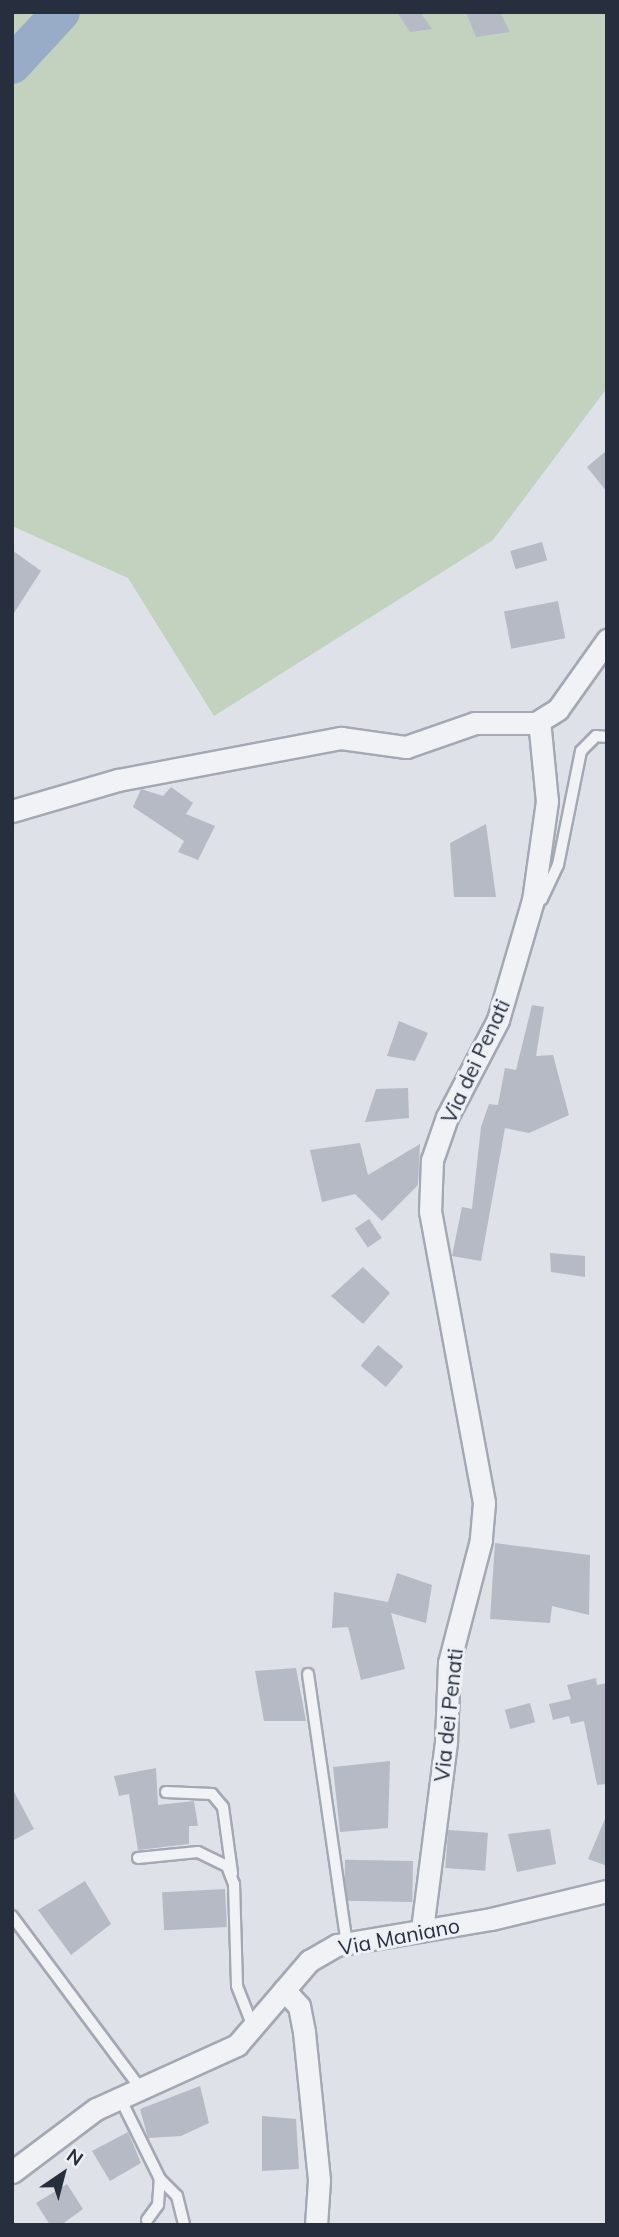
<!DOCTYPE html>
<html>
<head>
<meta charset="utf-8">
<style>
  body { margin:0 }
  #map { position:relative; width:619px; height:2237px; overflow:hidden; background:#dee1e8; font-family:Mulish,sans-serif }
  div>[style] { position:absolute }
  .green>* { inset:0; background:#c2d2bf }
  .river>* { height:38px; margin:-19px; padding:0 19px; transform-origin:19px; border-radius:19px; background:#98acc8 }
  .building>* { inset:0; background:#b5bac4; transform-origin:0 0 }
  .roads { filter:drop-shadow(2px 0 #a3a8b2) drop-shadow(-2px 0 #a3a8b2) drop-shadow(0 2px #a3a8b2) drop-shadow(0 -2px #a3a8b2) }
  .lane>* { height:10px; margin:-5px; padding:0 5px; transform-origin:5px; border-radius:5px; background:#f0f2f6 }
  .street>* { height:21px; margin:-10.5px; padding:0 10.5px; transform-origin:10.5px; border-radius:10.5px; background:#f0f2f6 }
  span { translate:-50% -50%; white-space:nowrap; text-align:center; line-height:1.15; -webkit-text-stroke:6px #edf0f5; paint-order:stroke }
  .street-label { font-size:21px; color:#272e3e }
  .frame { position:absolute; inset:0; border:14px solid #272e3e; pointer-events:none }
  .north { position:absolute; left:28px; top:2139px; width:70px; height:70px; -webkit-text-stroke:5px #edf0f5; paint-order:stroke; rotate:35deg; font-size:19px; font-weight:700; line-height:28px; text-align:center; color:#272e3e }
  .north::after { content:''; display:block; margin:auto; width:24px; height:32px; background:#272e3e; clip-path:polygon(50% 0,100% 100%,50% 72%,0 100%) }
</style>
</head>
<body>
<div id="map">
  <div class="green">
    <div style="clip-path:polygon(12px 12px,607px 12px,607px 388px,493px 540px,214px 716px,128px 578px,12px 526px)"></div>
  </div>
  <div class="river">
    <div style="left:12px;top:65px;width:72px;rotate:-47.2deg"></div>
  </div>
  <div class="building">
    <div style="clip-path:polygon(397px 12px,420px 12px,432px 29px,410px 32px)"></div>
    <div style="clip-path:polygon(466px 12px,500px 12px,510px 32px,476px 37px)"></div>
    <div style="clip-path:polygon(607px 450px,607px 492px,587px 467px)"></div>
    <div style="left:542px;top:542px;width:19px;height:33px;rotate:74deg"></div>
    <div style="clip-path:polygon(12px 550px,41px 571px,12px 616px)"></div>
    <div style="left:558px;top:601px;width:38px;height:55px;rotate:79deg"></div>
    <div style="clip-path:polygon(171px 787px,193px 803px,186px 814px,215px 826px,198px 860px,178px 852px,184px 841px,133px 807px,141px 789px,163px 796px)"></div>
    <div style="clip-path:polygon(486px 824px,496px 897px,454px 897px,450px 843px)"></div>
    <div style="clip-path:polygon(532px 1005px,544px 1007px,536px 1056px,553px 1055px,569px 1115px,529px 1133px,505px 1128px,481px 1261px,452px 1256px,462px 1207px,472px 1209px,481px 1127px,489px 1104px,498px 1105px,505px 1068px,516px 1070px)"></div>
    <div style="clip-path:polygon(399px 1021px,428px 1033px,415px 1061px,387px 1056px)"></div>
    <div style="clip-path:polygon(408px 1088px,409px 1118px,365px 1122px,376px 1089px)"></div>
    <div style="clip-path:polygon(360px 1143px,368px 1175px,420px 1144px,418px 1185px,382px 1221px,355px 1194px,322px 1202px,310px 1150px)"></div>
    <div style="left:369px;top:1219px;width:23px;height:17px;rotate:56deg"></div>
    <div style="clip-path:polygon(550px 1253px,585px 1256px,585px 1277px,551px 1272px)"></div>
    <div style="clip-path:polygon(363px 1267px,390px 1293px,363px 1324px,331px 1296px)"></div>
    <div style="left:378px;top:1345px;width:33px;height:27px;rotate:40deg"></div>
    <div style="clip-path:polygon(495px 1543px,590px 1555px,589px 1615px,552px 1606px,550px 1623px,490px 1619px)"></div>
    <div style="clip-path:polygon(397px 1573px,432px 1585px,426px 1623px,391px 1613px,405px 1669px,361px 1680px,348px 1627px,332px 1628px,334px 1592px,388px 1602px)"></div>
    <div style="clip-path:polygon(296px 1668px,306px 1721px,264px 1721px,255px 1671px)"></div>
    <div style="clip-path:polygon(596px 1678px,597px 1685px,607px 1683px,607px 1784px,597px 1785px,584px 1721px,571px 1724px,569px 1716px,553px 1720px,549px 1704px,571px 1699px,567px 1685px)"></div>
    <div style="left:530px;top:1703px;width:20px;height:26px;rotate:75deg"></div>
    <div style="clip-path:polygon(390px 1761px,388px 1828px,340px 1832px,333px 1767px)"></div>
    <div style="clip-path:polygon(156px 1768px,158px 1805px,194px 1801px,198px 1826px,189px 1826px,189px 1844px,138px 1850px,129px 1794px,119px 1796px,114px 1776px)"></div>
    <div style="clip-path:polygon(12px 1788px,34px 1829px,12px 1841px)"></div>
    <div style="clip-path:polygon(607px 1814px,607px 1866px,588px 1859px)"></div>
    <div style="clip-path:polygon(550px 1829px,556px 1864px,517px 1872px,508px 1834px)"></div>
    <div style="left:448px;top:1830px;width:40px;height:38px;rotate:4deg"></div>
    <div style="left:413px;top:1861px;width:41px;height:68px;rotate:91deg"></div>
    <div style="clip-path:polygon(85px 1881px,111px 1924px,71px 1955px,38px 1910px)"></div>
    <div style="left:225px;top:1889px;width:38px;height:63px;rotate:87deg"></div>
    <div style="clip-path:polygon(200px 2086px,209px 2123px,181px 2136px,148px 2138px,140px 2109px)"></div>
    <div style="clip-path:polygon(262px 2116px,296px 2119px,299px 2169px,262px 2171px)"></div>
    <div style="clip-path:polygon(128px 2132px,141px 2163px,110px 2181px,92px 2151px)"></div>
    <div style="clip-path:polygon(67px 2184px,83px 2209px,61px 2225px,50px 2225px,36px 2203px)"></div>
  </div>
  <div class="roads">
    <div class="lane">
      <div style="left:533px;top:900px;width:9px;rotate:-6deg"></div>
      <div style="left:542px;top:899px;width:38px;rotate:-65deg"></div>
      <div style="left:558px;top:865px;width:116px;rotate:-78.6deg"></div>
      <div style="left:581px;top:751px;width:21px;rotate:-45deg"></div>
      <div style="left:596px;top:736px;width:11px;rotate:5deg"></div>
      <div style="left:308px;top:1674px;width:272px;rotate:81.8deg"></div>
      <div style="left:166px;top:1792px;width:46px;rotate:2.5deg"></div>
      <div style="left:212px;top:1794px;width:17px;rotate:50deg"></div>
      <div style="left:223px;top:1807px;width:67px;rotate:82.2deg"></div>
      <div style="left:138px;top:1858px;width:60px;rotate:-5.7deg"></div>
      <div style="left:198px;top:1852px;width:32px;rotate:26deg"></div>
      <div style="left:227px;top:1866px;width:19px;rotate:69deg"></div>
      <div style="left:234px;top:1884px;width:102px;rotate:88.3deg"></div>
      <div style="left:237px;top:1986px;width:44px;rotate:68.7deg"></div>
      <div style="left:12px;top:1916px;width:214px;rotate:53.3deg"></div>
      <div style="left:120px;top:2098px;width:90px;rotate:63.7deg"></div>
      <div style="left:160px;top:2179px;width:24px;rotate:45deg"></div>
      <div style="left:177px;top:2196px;width:30px;rotate:76deg"></div>
      <div style="left:147px;top:2220px;width:19px;rotate:-54deg"></div>
      <div style="left:158px;top:2205px;width:26px;rotate:-86deg"></div>
    </div>
    <div class="street">
      <div style="left:536px;top:723px;width:26px;rotate:-32deg"></div>
      <div style="left:558px;top:709px;width:85px;rotate:-54.6deg"></div>
      <div style="left:12px;top:811px;width:110px;rotate:-16.3deg"></div>
      <div style="left:118px;top:780px;width:227px;rotate:-10.7deg"></div>
      <div style="left:341px;top:738px;width:66px;rotate:7.9deg"></div>
      <div style="left:406px;top:747px;width:73px;rotate:-19.2deg"></div>
      <div style="left:475px;top:723px;width:61px"></div>
      <div style="left:536px;top:723px;width:8px;rotate:60deg"></div>
      <div style="left:540px;top:730px;width:71px;rotate:84.4deg"></div>
      <div style="left:547px;top:801px;width:100px;rotate:98deg"></div>
      <div style="left:533px;top:900px;width:125px;rotate:106.3deg"></div>
      <div style="left:498px;top:1020px;width:110px;rotate:117.7deg"></div>
      <div style="left:447px;top:1117px;width:46px;rotate:109.2deg"></div>
      <div style="left:432px;top:1160px;width:51px;rotate:92.2deg"></div>
      <div style="left:430px;top:1211px;width:297px;rotate:79.5deg"></div>
      <div style="left:484px;top:1503px;width:37px;rotate:95deg"></div>
      <div style="left:481px;top:1540px;width:127px;rotate:104.6deg"></div>
      <div style="left:449px;top:1663px;width:79px;rotate:92.2deg"></div>
      <div style="left:446px;top:1742px;width:190px;rotate:97.3deg"></div>
      <div style="left:284px;top:1990px;width:22px;rotate:47deg"></div>
      <div style="left:299px;top:2006px;width:26px;rotate:79deg"></div>
      <div style="left:304px;top:2032px;width:149px;rotate:84.2deg"></div>
      <div style="left:319px;top:2180px;width:45px;rotate:93.8deg"></div>
      <div style="left:12px;top:2172px;width:105px;rotate:-36.9deg"></div>
      <div style="left:96px;top:2109px;width:155px;rotate:-24.4deg"></div>
      <div style="left:237px;top:2045px;width:111px;rotate:-49.4deg"></div>
      <div style="left:309px;top:1961px;width:32px;rotate:-30deg"></div>
      <div style="left:337px;top:1945px;width:156px;rotate:-9.6deg"></div>
      <div style="left:491px;top:1919px;width:119px;rotate:-13.6deg"></div>
    </div>
  </div>
  <div class="street-label">
    <span style="left:475px;top:1061px;rotate:-65deg">Via dei Penati</span>
    <span style="left:448px;top:1715px;rotate:-84deg">Via dei Penati</span>
    <span style="left:399px;top:1936px;rotate:-11deg">Via Maniano</span>
  </div>
  <div class="frame"></div>
  <div class="north">N</div>
</div>
</body>
</html>
